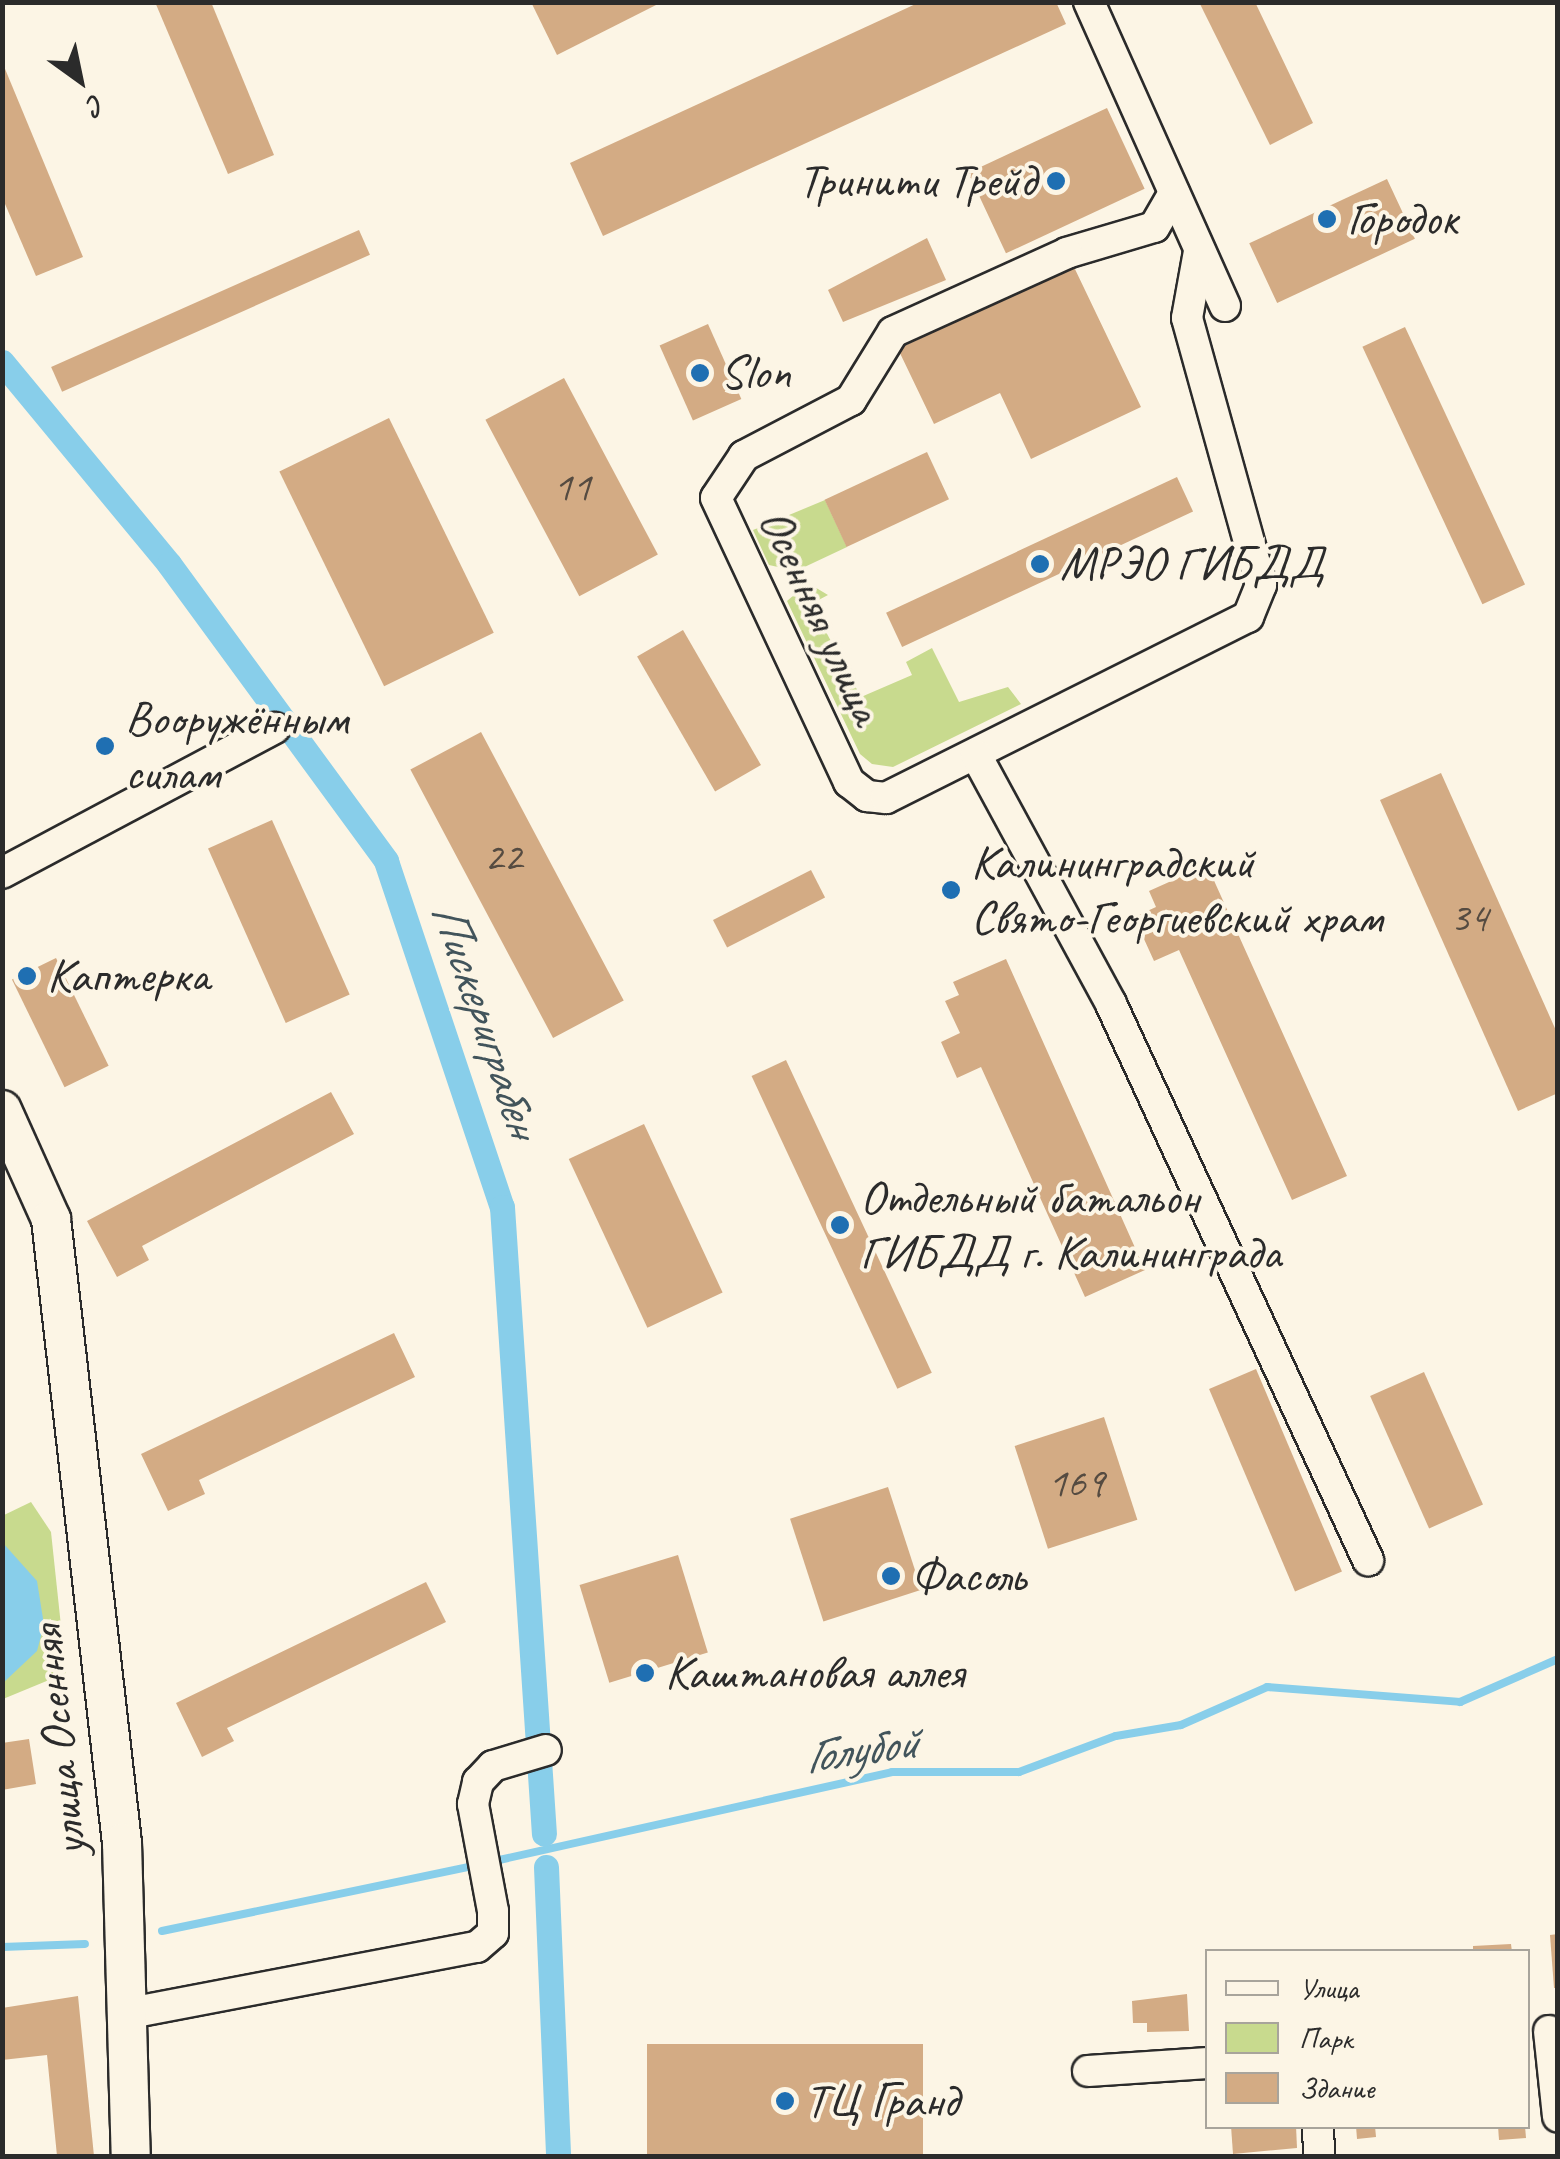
<!DOCTYPE html>
<html>
<head>
<meta charset="utf-8">
<style>
  body { margin:0 }
  #map { position:relative; width:1560px; height:2159px; overflow:hidden; background:#fcf5e5; font-family:Caveat,sans-serif }
  div>[style] { position:absolute }
  .green>* { inset:0; background:#c8da8e }
  .water>* { inset:0; background:#88ceea }
  .stream>* { height:8px; margin:-4px; padding:0 4px; transform-origin:4px; border-radius:4px; background:#88ceea }
  .canal>* { height:25px; margin:-12.5px; padding:0 12.5px; transform-origin:12.5px; border-radius:12.5px; background:#88ceea }
  .building>* { inset:0; background:#d3ab84; transform-origin:0 0 }
  .roads { filter:drop-shadow(2px 0 #2b2b2b) drop-shadow(-2px 0 #2b2b2b) drop-shadow(0 2px #2b2b2b) drop-shadow(0 -2px #2b2b2b) }
  .minor>* { height:30px; margin:-15px; padding:0 15px; transform-origin:15px; border-radius:15px; background:#fcf5e5 }
  .tertiary>* { height:38px; margin:-19px; padding:0 19px; transform-origin:19px; border-radius:19px; background:#fcf5e5 }
  .dots>* { width:28px; height:28px; translate:-50% -50%; box-sizing:border-box; border:5px solid #fcf5e5; border-radius:50% }
  span { translate:-50% -50%; white-space:nowrap; text-align:center; line-height:1.15; -webkit-text-stroke:8px #fcf5e5; paint-order:stroke }
  .number-label { font-size:42px; color:#554b41 }
  .number-label span { -webkit-text-stroke-width:0 }
  .poi-label { font-size:48px; color:#2b2b2b }
  .right { translate:-100% -50%; text-align:right }
  .left { translate:0 -50%; text-align:left }
  .street-label { font-size:48px; color:#2b2b2b }
  .water-label { font-size:50px; color:#42545b; font-style:italic }
  .frame { position:absolute; inset:0; border:5px solid #2b2b2b; pointer-events:none }
  .legend { position:absolute; left:1205px; top:1949px; width:325px; height:180px; box-sizing:border-box; background:#fcf5e5; border:2px solid #a8a49b; margin:0; padding:12px 18px; list-style:none; font-size:30px; color:#2b2b2b }
  .legend li { display:flex; align-items:center; gap:20px; height:50px }
  .legend b { width:50px; border:2px solid #a8a49b }
  .north { position:absolute; left:30px; top:30px; width:100px; height:100px; -webkit-text-stroke:8px #fcf5e5; paint-order:stroke; rotate:147deg; font-size:28px; font-weight:700; line-height:40px; text-align:center; color:#2b2b2b }
  .north::after { content:''; display:block; margin:auto; width:35px; height:45px; background:#2b2b2b; clip-path:polygon(50% 0,100% 100%,50% 72%,0 100%) }
</style>
</head>
<body>
<div id="map">
  <div class="green">
    <div style="clip-path:polygon(825px 500px,847px 547px,796px 571px,769px 565px,753px 530px)"></div>
    <div style="clip-path:polygon(808px 583px,828px 595px,811px 604px,861px 697px,912px 675px,906px 662px,932px 648px,959px 702px,1008px 687px,1021px 704px,893px 767px,872px 764px,860px 754px,787px 601px)"></div>
    <div style="clip-path:polygon(31px 1502px,51px 1532px,66px 1673px,3px 1699px,2px 1516px)"></div>
  </div>
  <div class="water">
    <div style="clip-path:polygon(3px 1543px,37px 1581px,44px 1625px,37px 1651px,3px 1683px)"></div>
  </div>
  <div class="stream">
    <div style="left:490px;top:1862px;width:412px;rotate:-12.6deg"></div>
    <div style="left:892px;top:1772px;width:127px"></div>
    <div style="left:1019px;top:1772px;width:103px;rotate:-20.4deg"></div>
    <div style="left:1116px;top:1736px;width:66px;rotate:-9.6deg"></div>
    <div style="left:1181px;top:1725px;width:94px;rotate:-23.8deg"></div>
    <div style="left:1267px;top:1687px;width:194px;rotate:4.4deg"></div>
    <div style="left:1460px;top:1702px;width:107px;rotate:-23.7deg"></div>
    <div style="left:162px;top:1931px;width:322px;rotate:-11.8deg"></div>
    <div style="left:2px;top:1947px;width:83px;rotate:-2.1deg"></div>
  </div>
  <div class="canal">
    <div style="left:2px;top:362px;width:262px;rotate:50.4deg"></div>
    <div style="left:169px;top:564px;width:368px;rotate:53.8deg"></div>
    <div style="left:386px;top:861px;width:365px;rotate:71.5deg"></div>
    <div style="left:502px;top:1207px;width:628px;rotate:86.17deg"></div>
    <div style="left:546px;top:1867px;width:289px;rotate:87.6deg"></div>
  </div>
  <div class="building">
    <div style="clip-path:polygon(155px 2px,211px 2px,274px 155px,228px 174px)"></div>
    <div style="clip-path:polygon(531px 2px,662px 2px,557px 55px)"></div>
    <div style="clip-path:polygon(920px 2px,1056px 2px,1066px 24px,603px 236px,570px 163px)"></div>
    <div style="clip-path:polygon(1199px 2px,1255px 2px,1313px 123px,1270px 145px)"></div>
    <div style="clip-path:polygon(3px 64px,83px 257px,36px 276px,2px 197px)"></div>
    <div style="left:1107px;top:108px;width:89px;height:153px;rotate:65deg"></div>
    <div style="left:1387px;top:179px;width:66px;height:152px;rotate:65deg"></div>
    <div style="left:359px;top:230px;width:27px;height:337px;rotate:66deg"></div>
    <div style="clip-path:polygon(927px 238px,946px 280px,843px 322px,828px 290px)"></div>
    <div style="clip-path:polygon(1073px 265px,1141px 407px,1031px 459px,1000px 393px,934px 424px,898px 349px)"></div>
    <div style="left:708px;top:324px;width:82px;height:53px;rotate:66deg"></div>
    <div style="left:1405px;top:327px;width:284px;height:47px;rotate:65deg"></div>
    <div style="left:564px;top:378px;width:200px;height:89px;rotate:62deg"></div>
    <div style="left:389px;top:418px;width:239px;height:122px;rotate:64deg"></div>
    <div style="left:927px;top:452px;width:52px;height:113px;rotate:65deg"></div>
    <div style="left:1177px;top:477px;width:38px;height:321px;rotate:65deg"></div>
    <div style="left:683px;top:630px;width:156px;height:53px;rotate:60deg"></div>
    <div style="left:481px;top:732px;width:304px;height:80px;rotate:62deg"></div>
    <div style="clip-path:polygon(1441px 773px,1558px 1035px,1558px 1093px,1518px 1111px,1380px 800px)"></div>
    <div style="left:272px;top:820px;width:191px;height:70px;rotate:66deg"></div>
    <div style="clip-path:polygon(1207px 865px,1347px 1176px,1292px 1200px,1179px 950px,1154px 961px,1134px 917px,1156px 907px,1149px 891px)"></div>
    <div style="left:811px;top:870px;width:31px;height:110px;rotate:63deg"></div>
    <div style="left:56px;top:958px;width:120px;height:49px;rotate:64deg"></div>
    <div style="clip-path:polygon(1006px 959px,1145px 1270px,1085px 1297px,981px 1067px,957px 1078px,941px 1042px,960px 1033px,945px 1001px,959px 995px,953px 982px)"></div>
    <div style="left:786px;top:1060px;width:345px;height:38px;rotate:65deg"></div>
    <div style="clip-path:polygon(331px 1092px,354px 1134px,142px 1246px,149px 1260px,117px 1277px,87px 1221px)"></div>
    <div style="left:644px;top:1124px;width:186px;height:83px;rotate:65deg"></div>
    <div style="clip-path:polygon(394px 1333px,415px 1377px,199px 1480px,205px 1494px,168px 1511px,141px 1454px)"></div>
    <div style="left:1256px;top:1369px;width:220px;height:51px;rotate:67deg"></div>
    <div style="left:1424px;top:1372px;width:145px;height:59px;rotate:66deg"></div>
    <div style="left:1104px;top:1417px;width:108px;height:94px;rotate:72deg"></div>
    <div style="left:888px;top:1487px;width:108px;height:103px;rotate:72deg"></div>
    <div style="left:678px;top:1555px;width:102px;height:103px;rotate:73deg"></div>
    <div style="clip-path:polygon(426px 1582px,446px 1622px,227px 1728px,234px 1741px,202px 1757px,176px 1703px)"></div>
    <div style="clip-path:polygon(29px 1739px,36px 1784px,2px 1790px,2px 1743px)"></div>
    <div style="clip-path:polygon(1558px 1934px,1558px 1988px,1554px 1988px,1550px 1935px)"></div>
    <div style="clip-path:polygon(1511px 1944px,1512px 1952px,1473px 1952px,1473px 1946px)"></div>
    <div style="clip-path:polygon(1187px 1994px,1189px 2031px,1147px 2032px,1147px 2023px,1133px 2023px,1132px 2001px)"></div>
    <div style="clip-path:polygon(78px 1996px,94px 2156px,57px 2156px,47px 2055px,2px 2060px,2px 2008px)"></div>
    <div style="left:647px;top:2044px;width:276px;height:112px"></div>
    <div style="clip-path:polygon(1231px 2126px,1296px 2126px,1297px 2148px,1233px 2154px)"></div>
    <div style="clip-path:polygon(1356px 2126px,1375px 2126px,1376px 2137px,1357px 2139px)"></div>
    <div style="clip-path:polygon(1498px 2126px,1525px 2126px,1526px 2138px,1499px 2140px)"></div>
  </div>
  <div class="roads">
    <div class="minor">
      <div style="left:1089px;top:2px;width:333px;rotate:65.9deg"></div>
      <div style="left:1174px;top:193px;width:39px;rotate:120deg"></div>
      <div style="left:1154px;top:227px;width:91px;rotate:163.4deg"></div>
      <div style="left:1067px;top:253px;width:191px;rotate:155.6deg"></div>
      <div style="left:893px;top:332px;width:80px;rotate:121.7deg"></div>
      <div style="left:851px;top:400px;width:121px;rotate:152.4deg"></div>
      <div style="left:744px;top:456px;width:50px;rotate:123.7deg"></div>
      <div style="left:716px;top:498px;width:314px;rotate:64.9deg"></div>
      <div style="left:849px;top:782px;width:23px;rotate:38deg"></div>
      <div style="left:867px;top:796px;width:19px;rotate:6deg"></div>
      <div style="left:886px;top:798px;width:405px;rotate:-26.6deg"></div>
      <div style="left:1248px;top:617px;width:35px;rotate:-68deg"></div>
      <div style="left:1261px;top:585px;width:277px;rotate:-105.5deg"></div>
      <div style="left:1187px;top:318px;width:68px;rotate:-79.8deg"></div>
      <div style="left:976px;top:755px;width:283px;rotate:61.5deg"></div>
      <div style="left:1111px;top:1004px;width:613px;rotate:65.19deg"></div>
      <div style="left:2px;top:873px;width:309px;rotate:-28deg"></div>
      <div style="left:130px;top:2013px;width:353px;rotate:-10.8deg"></div>
      <div style="left:477px;top:1947px;width:21px;rotate:-41deg"></div>
      <div style="left:493px;top:1933px;width:22px;rotate:-90deg"></div>
      <div style="left:493px;top:1911px;width:109px;rotate:-100.6deg"></div>
      <div style="left:473px;top:1804px;width:23px;rotate:-77deg"></div>
      <div style="left:478px;top:1782px;width:22px;rotate:-47deg"></div>
      <div style="left:493px;top:1766px;width:55px;rotate:-16.8deg"></div>
      <div style="left:1549px;top:2031px;width:86px;rotate:84deg"></div>
      <div style="left:1088px;top:2071px;width:120px;rotate:-3.8deg"></div>
      <div style="left:1318px;top:2126px;width:30px;rotate:88deg"></div>
    </div>
    <div class="tertiary">
      <div style="left:2px;top:1110px;width:120px;rotate:65.8deg"></div>
      <div style="left:51px;top:1219px;width:628px;rotate:83.51deg"></div>
      <div style="left:122px;top:1843px;width:313px;rotate:88.4deg"></div>
    </div>
  </div>
  <div class="dots">
    <div style="left:1056px;top:181px;background:#1f6fb2"></div>
    <div style="left:1327px;top:219px;background:#1f6fb2"></div>
    <div style="left:700px;top:373px;background:#1f6fb2"></div>
    <div style="left:1040px;top:564px;background:#1f6fb2"></div>
    <div style="left:105px;top:746px;background:#1f6fb2"></div>
    <div style="left:951px;top:890px;background:#1f6fb2"></div>
    <div style="left:27px;top:976px;background:#1f6fb2"></div>
    <div style="left:840px;top:1225px;background:#1f6fb2"></div>
    <div style="left:891px;top:1576px;background:#1f6fb2"></div>
    <div style="left:645px;top:1673px;background:#1f6fb2"></div>
    <div style="left:785px;top:2101px;background:#1f6fb2"></div>
  </div>
  <div class="number-label">
    <span style="left:572px;top:487px">11</span>
    <span style="left:503px;top:857px">22</span>
    <span style="left:1469px;top:918px">34</span>
    <span style="left:1076px;top:1483px">169</span>
  </div>
  <div class="poi-label">
    <span class="right" style="left:1036px;top:181px">Тринити Трейд</span>
    <span class="left" style="left:1347px;top:219px">Городок</span>
    <span class="left" style="left:720px;top:373px">Slon</span>
    <span class="left" style="left:1060px;top:564px">МРЭО ГИБДД</span>
    <span class="left" style="left:125px;top:746px">Вооружённым<br>силам</span>
    <span class="left" style="left:971px;top:890px">Калининградский<br>Свято-Георгиевский храм</span>
    <span class="left" style="left:47px;top:976px">Каптерка</span>
    <span class="left" style="left:860px;top:1225px">Отдельный батальон<br>ГИБДД г. Калининграда</span>
    <span class="left" style="left:911px;top:1576px">Фасоль</span>
    <span class="left" style="left:665px;top:1673px">Каштановая аллея</span>
    <span class="left" style="left:805px;top:2101px">ТЦ Гранд</span>
  </div>
  <div class="street-label">
    <span style="left:821px;top:616px;rotate:65deg">Осенняя улица</span>
    <span style="left:58px;top:1741px;rotate:-96deg">улица Осенняя</span>
  </div>
  <div class="water-label">
    <span style="left:486px;top:1019px;rotate:71deg">Пискериграбен</span>
    <span style="left:860px;top:1749px;rotate:-8deg">Голубой</span>
  </div>
  <div class="frame"></div>
  <ul class="legend">
  <li><b style="height:12px;background:#fcf5e5"></b>Улица</li>
  <li><b style="height:28px;background:#c8da8e"></b>Парк</li>
  <li><b style="height:28px;background:#d3ab84"></b>Здание</li>
  </ul>
  <div class="north">С</div>
</div>
</body>
</html>
